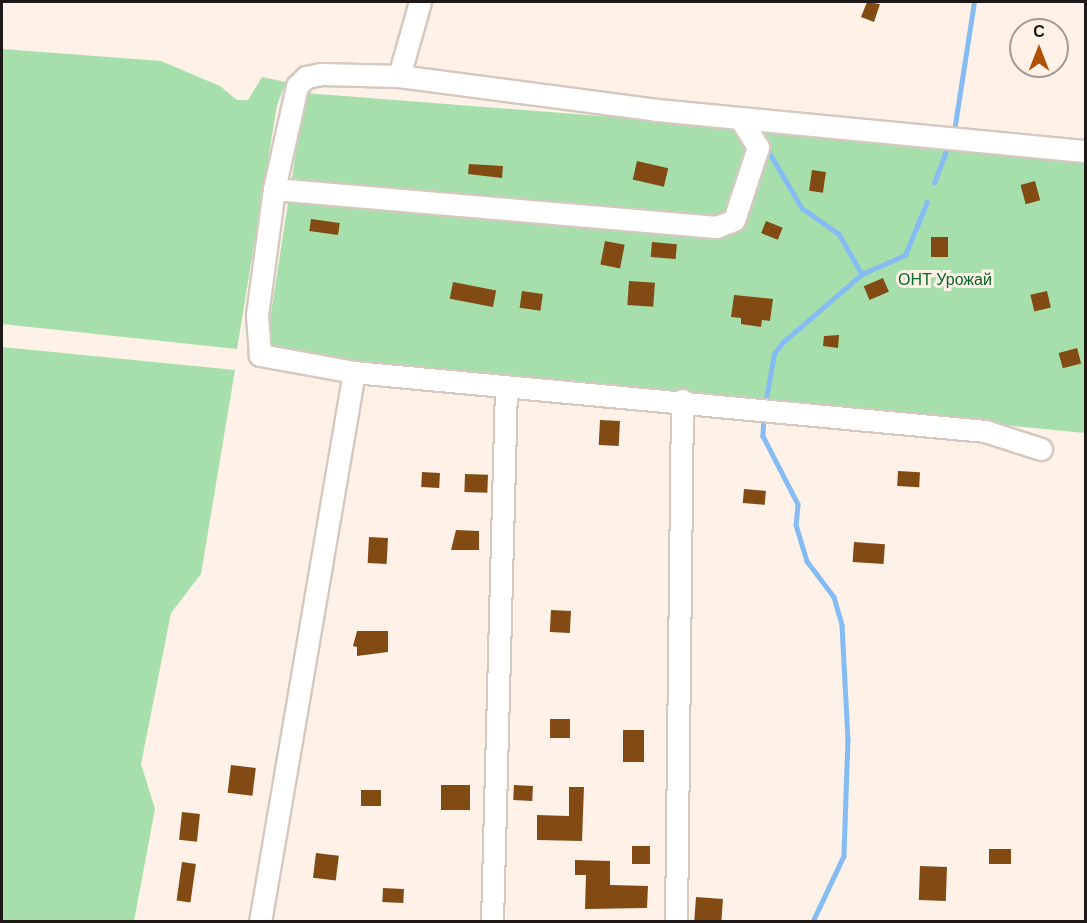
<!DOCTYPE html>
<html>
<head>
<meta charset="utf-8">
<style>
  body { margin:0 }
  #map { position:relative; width:1087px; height:923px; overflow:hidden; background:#fef1e8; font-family:Arial,sans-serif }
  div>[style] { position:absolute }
  .green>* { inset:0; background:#a7dfac }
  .stream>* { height:4.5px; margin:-2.25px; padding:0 2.25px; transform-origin:2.25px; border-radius:2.25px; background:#84bcf3 }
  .building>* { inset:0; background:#814b13; transform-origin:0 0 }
  .roads { filter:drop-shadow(2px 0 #d5c8bf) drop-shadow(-2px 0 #d5c8bf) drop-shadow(0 2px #d5c8bf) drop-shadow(0 -2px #d5c8bf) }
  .minor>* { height:21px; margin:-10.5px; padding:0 10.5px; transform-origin:10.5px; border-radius:10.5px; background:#fff }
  span { translate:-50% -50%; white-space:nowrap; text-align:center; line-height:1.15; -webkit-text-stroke:6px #fef1e8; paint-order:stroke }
  .park-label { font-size:16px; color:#076725 }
  .frame { position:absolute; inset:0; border:3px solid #1e1916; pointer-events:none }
  .north { position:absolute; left:1009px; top:18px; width:60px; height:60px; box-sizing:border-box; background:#fef1e8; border:2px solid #a49b94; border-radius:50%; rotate:0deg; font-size:16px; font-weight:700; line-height:24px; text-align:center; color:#1e1916 }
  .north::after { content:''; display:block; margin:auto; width:21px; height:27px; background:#af5003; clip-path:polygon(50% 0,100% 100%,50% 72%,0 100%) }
</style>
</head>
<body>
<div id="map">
  <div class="green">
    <div style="clip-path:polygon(2px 49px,161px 61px,220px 86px,237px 100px,248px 100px,262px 77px,286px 82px,277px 105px,237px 349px,2px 324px)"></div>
    <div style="clip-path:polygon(305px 93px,883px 138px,1085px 147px,1085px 433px,265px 352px)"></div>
    <div style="clip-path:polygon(2px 347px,235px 370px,201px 574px,171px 613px,141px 764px,155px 809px,134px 921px,2px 921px)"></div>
  </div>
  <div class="stream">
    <div style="left:954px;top:131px;width:131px;rotate:-81.2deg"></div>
    <div style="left:765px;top:145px;width:73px;rotate:59.6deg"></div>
    <div style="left:802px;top:208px;width:45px;rotate:35.1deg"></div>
    <div style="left:839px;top:234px;width:46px;rotate:60.1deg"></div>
    <div style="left:934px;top:183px;width:43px;rotate:-69.4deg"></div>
    <div style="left:765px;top:404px;width:51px;rotate:-79.8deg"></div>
    <div style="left:774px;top:354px;width:14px;rotate:-54deg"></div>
    <div style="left:782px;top:343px;width:106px;rotate:-40.8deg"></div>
    <div style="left:862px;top:274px;width:47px;rotate:-23.8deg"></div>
    <div style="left:905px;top:255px;width:57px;rotate:-67.5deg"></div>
    <div style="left:764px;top:415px;width:21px;rotate:93deg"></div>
    <div style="left:763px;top:436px;width:76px;rotate:62.8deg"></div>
    <div style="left:798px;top:504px;width:21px;rotate:95deg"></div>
    <div style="left:796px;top:525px;width:38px;rotate:73deg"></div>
    <div style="left:807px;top:561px;width:45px;rotate:53.1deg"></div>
    <div style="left:834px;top:597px;width:29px;rotate:74deg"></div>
    <div style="left:842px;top:625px;width:114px;rotate:87deg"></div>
    <div style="left:848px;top:739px;width:117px;rotate:92deg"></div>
    <div style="left:844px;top:856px;width:73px;rotate:115.2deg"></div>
  </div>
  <div class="building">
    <div style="clip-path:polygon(867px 2px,880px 4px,874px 22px,861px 17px)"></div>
    <div style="left:637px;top:161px;width:32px;height:19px;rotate:13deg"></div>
    <div style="clip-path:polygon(469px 164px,503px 166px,502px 178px,468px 174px)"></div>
    <div style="left:812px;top:170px;width:14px;height:21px;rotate:8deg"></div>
    <div style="left:1035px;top:181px;width:20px;height:15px;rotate:75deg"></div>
    <div style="left:311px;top:219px;width:29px;height:12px;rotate:8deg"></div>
    <div style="left:766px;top:221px;width:18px;height:13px;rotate:22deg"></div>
    <div style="left:931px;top:237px;width:17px;height:20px"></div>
    <div style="left:605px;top:241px;width:20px;height:24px;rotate:11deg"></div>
    <div style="left:652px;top:242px;width:25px;height:15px;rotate:5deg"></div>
    <div style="left:883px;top:278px;width:15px;height:21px;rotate:67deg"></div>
    <div style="left:629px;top:281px;width:26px;height:24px;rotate:4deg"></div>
    <div style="left:453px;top:282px;width:44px;height:17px;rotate:11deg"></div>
    <div style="left:522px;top:291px;width:21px;height:17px;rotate:8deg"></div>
    <div style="left:1047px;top:291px;width:17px;height:17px;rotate:77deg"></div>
    <div style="clip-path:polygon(734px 295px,773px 299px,770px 321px,762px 320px,761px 327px,741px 324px,741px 318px,731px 317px)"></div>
    <div style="clip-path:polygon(839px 335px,838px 348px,823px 346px,824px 336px)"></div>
    <div style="left:1077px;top:348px;width:16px;height:19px;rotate:75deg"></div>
    <div style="left:600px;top:420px;width:20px;height:25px;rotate:3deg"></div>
    <div style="left:898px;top:471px;width:22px;height:15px;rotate:3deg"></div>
    <div style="left:422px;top:472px;width:18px;height:15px;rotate:3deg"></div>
    <div style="left:465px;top:474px;width:23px;height:18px;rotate:2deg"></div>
    <div style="left:744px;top:489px;width:22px;height:14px;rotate:5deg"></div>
    <div style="clip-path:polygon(456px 530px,479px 531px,479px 550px,451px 550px)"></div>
    <div style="left:369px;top:537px;width:19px;height:26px;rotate:3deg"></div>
    <div style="left:854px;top:542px;width:31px;height:20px;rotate:4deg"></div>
    <div style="left:551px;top:610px;width:20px;height:22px;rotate:3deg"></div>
    <div style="clip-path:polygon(357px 631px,388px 631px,388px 652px,357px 656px,357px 647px,353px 646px)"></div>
    <div style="left:550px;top:719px;width:20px;height:19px"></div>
    <div style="left:623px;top:730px;width:21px;height:32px"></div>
    <div style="left:231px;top:765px;width:25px;height:28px;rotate:7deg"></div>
    <div style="left:441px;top:785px;width:29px;height:25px"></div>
    <div style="left:514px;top:785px;width:19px;height:15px;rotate:3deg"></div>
    <div style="clip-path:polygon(569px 787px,584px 787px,582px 841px,537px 840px,537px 815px,569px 816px)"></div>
    <div style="left:361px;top:790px;width:20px;height:16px"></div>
    <div style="left:182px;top:812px;width:18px;height:28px;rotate:6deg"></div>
    <div style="left:632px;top:846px;width:18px;height:18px"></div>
    <div style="left:989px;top:849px;width:22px;height:15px"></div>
    <div style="left:316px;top:853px;width:23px;height:25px;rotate:7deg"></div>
    <div style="clip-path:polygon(575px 860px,610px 861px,610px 885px,648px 886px,647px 908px,585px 909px,586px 875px,575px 875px)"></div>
    <div style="left:182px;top:862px;width:14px;height:39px;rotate:8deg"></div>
    <div style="left:920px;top:866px;width:27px;height:34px;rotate:2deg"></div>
    <div style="left:383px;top:888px;width:21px;height:14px;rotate:3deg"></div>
    <div style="left:696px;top:897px;width:27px;height:23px;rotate:4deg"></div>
  </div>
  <div class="roads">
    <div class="minor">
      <div style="left:399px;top:76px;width:77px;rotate:-74.2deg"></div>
      <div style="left:274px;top:189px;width:444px;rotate:4.9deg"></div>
      <div style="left:716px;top:227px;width:19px;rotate:-21deg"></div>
      <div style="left:734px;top:220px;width:77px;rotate:-71.8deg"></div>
      <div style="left:758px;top:147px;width:34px;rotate:-122deg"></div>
      <div style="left:1041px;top:449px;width:59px;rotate:-162.2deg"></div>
      <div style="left:985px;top:431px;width:634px;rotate:-174.66deg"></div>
      <div style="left:354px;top:372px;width:96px;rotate:-169.7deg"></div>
      <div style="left:260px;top:355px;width:40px;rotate:-94.3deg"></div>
      <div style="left:257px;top:315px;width:127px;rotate:-82.3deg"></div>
      <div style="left:274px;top:189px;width:106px;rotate:-77.4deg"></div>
      <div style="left:297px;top:86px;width:13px;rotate:-45deg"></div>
      <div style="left:306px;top:77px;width:15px;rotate:-11deg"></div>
      <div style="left:321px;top:74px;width:78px;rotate:1.5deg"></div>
      <div style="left:399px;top:76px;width:260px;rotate:7.5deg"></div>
      <div style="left:657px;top:110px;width:431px;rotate:5.5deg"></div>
      <div style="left:260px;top:922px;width:558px;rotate:-80.3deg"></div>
      <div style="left:492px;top:922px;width:535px;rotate:-88.5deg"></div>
      <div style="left:676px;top:922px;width:522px;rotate:-89.34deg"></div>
    </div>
  </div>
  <div class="park-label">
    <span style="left:945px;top:280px">ОНТ Урожай</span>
  </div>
  <div class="frame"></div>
  <div class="north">С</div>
</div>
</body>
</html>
